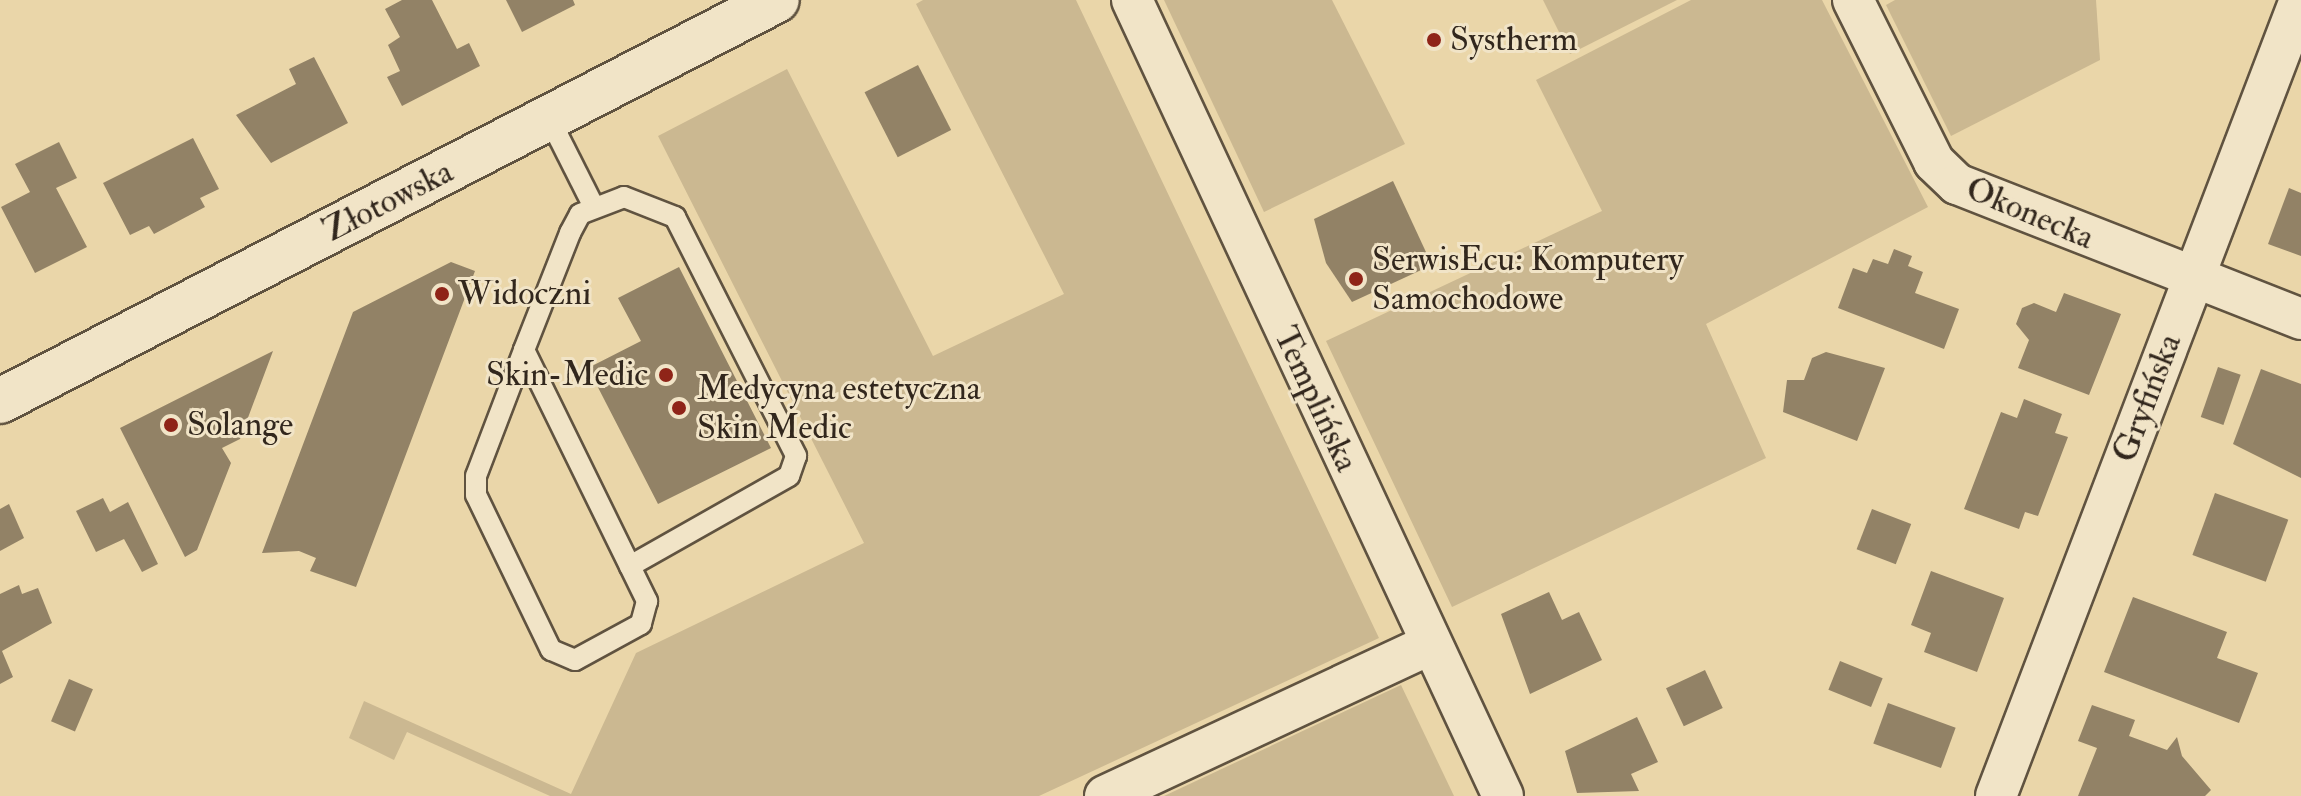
<!DOCTYPE html>
<html>
<head>
<meta charset="utf-8">
<style>
  body { margin:0 }
  #map { position:relative; width:2301px; height:796px; overflow:hidden; background:#ead6a9; font-family:"IM FELL Double Pica",serif }
  div>[style] { position:absolute }
  .green>* { inset:0; background:#cbb891 }
  .building>* { inset:0; background:#928266; transform-origin:0 0 }
  .roads { filter:drop-shadow(2px 0 #605340) drop-shadow(-2px 0 #605340) drop-shadow(0 2px #605340) drop-shadow(0 -2px #605340) }
  .service>* { height:20px; margin:-10px; padding:0 10px; transform-origin:10px; border-radius:10px; background:#f1e4c7 }
  .minor>* { height:40px; margin:-20px; padding:0 20px; transform-origin:20px; border-radius:20px; background:#f1e4c7 }
  .tertiary>* { height:44px; margin:-22px; padding:0 22px; transform-origin:22px; border-radius:22px; background:#f1e4c7 }
  .dots>* { width:22px; height:22px; translate:-50% -50%; box-sizing:border-box; border:4px solid #f1e4c7; border-radius:50% }
  span { translate:-50% -50%; white-space:nowrap; text-align:center; line-height:1.15; -webkit-text-stroke:6px #f1e4c7; paint-order:stroke }
  .poi-label { font-size:34px; color:#32271d }
  .left { translate:0 -50%; text-align:left }
  .right { translate:-100% -50%; text-align:right }
  .street-label { font-size:34px; color:#32271d }
</style>
</head>
<body>
<div id="map">
  <div class="green">
    <div style="clip-path:polygon(923px 0,1076px 0,1379px 638px,1039px 796px,550px 796px,407px 732px,394px 760px,349px 738px,364px 701px,571px 794px,636px 653px,864px 543px,658px 136px,787px 69px,933px 356px,1064px 294px,916px 4px)"></div>
    <div style="clip-path:polygon(1164px 0,1332px 0,1405px 144px,1264px 212px)"></div>
    <div style="clip-path:polygon(1543px 0,1677px 0,1570px 54px)"></div>
    <div style="clip-path:polygon(1691px 0,1822px 0,1928px 207px,1706px 324px,1766px 458px,1452px 607px,1326px 341px,1602px 211px,1536px 80px)"></div>
    <div style="clip-path:polygon(1895px 0,2096px 0,2100px 60px,1951px 136px,1886px 5px)"></div>
    <div style="clip-path:polygon(1401px 685px,1454px 796px,1164px 796px)"></div>
  </div>
  <div class="building">
    <div style="clip-path:polygon(402px 0,432px 0,457px 49px,469px 43px,480px 66px,402px 106px,387px 77px,400px 71px,388px 45px,400px 37px,385px 9px)"></div>
    <div style="clip-path:polygon(506px 0,573px 0,575px 5px,522px 32px)"></div>
    <div style="clip-path:polygon(314px 57px,348px 123px,271px 163px,236px 115px,296px 84px,289px 69px)"></div>
    <div style="left:918px;top:65px;width:73px;height:60px;rotate:63deg"></div>
    <div style="clip-path:polygon(193px 138px,219px 189px,200px 198px,205px 207px,154px 234px,149px 226px,130px 235px,103px 183px)"></div>
    <div style="clip-path:polygon(59px 142px,77px 178px,56px 188px,87px 247px,35px 273px,1px 207px,30px 192px,15px 164px)"></div>
    <div style="clip-path:polygon(1393px 181px,1432px 265px,1352px 302px,1326px 263px,1314px 219px)"></div>
    <div style="clip-path:polygon(2289px 188px,2301px 193px,2301px 256px,2268px 244px)"></div>
    <div style="clip-path:polygon(1894px 249px,1912px 256px,1908px 266px,1923px 272px,1915px 293px,1959px 309px,1944px 349px,1838px 308px,1853px 268px,1867px 273px,1873px 259px,1888px 264px)"></div>
    <div style="clip-path:polygon(451px 262px,475px 271px,356px 587px,310px 571px,316px 558px,299px 551px,262px 553px,353px 312px)"></div>
    <div style="clip-path:polygon(679px 267px,771px 448px,658px 504px,588px 368px,641px 341px,618px 298px)"></div>
    <div style="clip-path:polygon(2064px 293px,2121px 314px,2089px 395px,2018px 368px,2029px 340px,2016px 324px,2022px 308px,2034px 303px,2056px 312px)"></div>
    <div style="clip-path:polygon(273px 351px,240px 439px,222px 448px,231px 463px,197px 550px,185px 557px,120px 428px)"></div>
    <div style="clip-path:polygon(1826px 352px,1885px 368px,1857px 441px,1783px 412px,1787px 380px,1804px 380px,1812px 358px)"></div>
    <div style="left:2218px;top:367px;width:24px;height:53px;rotate:19deg"></div>
    <div style="clip-path:polygon(2261px 369px,2301px 384px,2301px 478px,2233px 444px)"></div>
    <div style="clip-path:polygon(2024px 399px,2062px 414px,2055px 433px,2068px 437px,2038px 516px,2025px 512px,2019px 529px,1964px 509px,2001px 412px,2017px 418px)"></div>
    <div style="left:2215px;top:493px;width:78px;height:66px;rotate:20deg"></div>
    <div style="clip-path:polygon(103px 498px,110px 512px,128px 502px,158px 564px,142px 572px,124px 539px,96px 552px,76px 511px)"></div>
    <div style="clip-path:polygon(9px 504px,24px 538px,0 551px,0 509px)"></div>
    <div style="left:1872px;top:509px;width:42px;height:43px;rotate:21deg"></div>
    <div style="clip-path:polygon(1931px 571px,2004px 598px,1977px 672px,1924px 652px,1931px 633px,1911px 625px)"></div>
    <div style="clip-path:polygon(19px 585px,22px 594px,38px 588px,52px 623px,2px 651px,13px 677px,0 684px,0 594px)"></div>
    <div style="clip-path:polygon(1549px 592px,1562px 620px,1579px 612px,1602px 660px,1530px 694px,1501px 614px)"></div>
    <div style="clip-path:polygon(2133px 597px,2227px 632px,2217px 658px,2258px 673px,2239px 723px,2104px 672px)"></div>
    <div style="left:1840px;top:661px;width:46px;height:31px;rotate:22deg"></div>
    <div style="left:1705px;top:670px;width:42px;height:43px;rotate:65deg"></div>
    <div style="left:69px;top:679px;width:26px;height:46px;rotate:23deg"></div>
    <div style="left:1888px;top:703px;width:72px;height:43px;rotate:20deg"></div>
    <div style="clip-path:polygon(2092px 705px,2135px 720px,2129px 736px,2167px 750px,2177px 737px,2182px 756px,2211px 790px,2205px 796px,2078px 796px,2097px 748px,2078px 741px)"></div>
    <div style="clip-path:polygon(1637px 717px,1658px 762px,1631px 774px,1639px 791px,1577px 793px,1565px 751px)"></div>
  </div>
  <div class="roads">
    <div class="service">
      <div style="left:549px;top:118px;width:97px;rotate:63.2deg"></div>
      <div style="left:524px;top:350px;width:280px;rotate:63.9deg"></div>
      <div style="left:647px;top:601px;width:24px;rotate:105deg"></div>
      <div style="left:641px;top:624px;width:75px;rotate:151.4deg"></div>
      <div style="left:575px;top:660px;width:26px;rotate:-157deg"></div>
      <div style="left:551px;top:650px;width:172px;rotate:-115.8deg"></div>
      <div style="left:476px;top:495px;width:19px;rotate:-90deg"></div>
      <div style="left:476px;top:476px;width:135px;rotate:-69.1deg"></div>
      <div style="left:524px;top:350px;width:126px;rotate:-68.5deg"></div>
      <div style="left:570px;top:233px;width:21px;rotate:-62deg"></div>
      <div style="left:580px;top:214px;width:47px;rotate:-21.1deg"></div>
      <div style="left:624px;top:197px;width:55px;rotate:21.4deg"></div>
      <div style="left:675px;top:217px;width:268px;rotate:63.1deg"></div>
      <div style="left:796px;top:456px;width:21px;rotate:109deg"></div>
      <div style="left:789px;top:476px;width:183px;rotate:150.5deg"></div>
    </div>
    <div class="minor">
      <div style="left:1132px;top:0;width:878px;rotate:65.01deg"></div>
      <div style="left:1853px;top:0;width:181px;rotate:63.4deg"></div>
      <div style="left:1934px;top:162px;width:32px;rotate:44deg"></div>
      <div style="left:1957px;top:184px;width:370px;rotate:21.4deg"></div>
      <div style="left:1105px;top:796px;width:360px;rotate:-25deg"></div>
      <div style="left:1996px;top:796px;width:852px;rotate:-69.1deg"></div>
    </div>
    <div class="tertiary">
      <div style="left:0;top:401px;width:874px;rotate:-27.3deg"></div>
    </div>
  </div>
  <div class="dots">
    <div style="left:1434px;top:40px;background:#8f2418"></div>
    <div style="left:1356px;top:279px;background:#8f2418"></div>
    <div style="left:442px;top:294px;background:#8f2418"></div>
    <div style="left:666px;top:375px;background:#8f2418"></div>
    <div style="left:679px;top:408px;background:#8f2418"></div>
    <div style="left:171px;top:425px;background:#8f2418"></div>
  </div>
  <div class="poi-label">
    <span class="left" style="left:1450px;top:40px">Systherm</span>
    <span class="left" style="left:1372px;top:279px">SerwisEcu: Komputery<br>Samochodowe</span>
    <span class="left" style="left:458px;top:294px">Widoczni</span>
    <span class="right" style="left:648px;top:375px">Skin-Medic</span>
    <span class="left" style="left:697px;top:408px">Medycyna estetyczna<br>Skin Medic</span>
    <span class="left" style="left:187px;top:425px">Solange</span>
  </div>
  <div class="street-label">
    <span style="left:388px;top:201px;rotate:-27deg">Złotowska</span>
    <span style="left:2030px;top:213px;rotate:23deg">Okonecka</span>
    <span style="left:2147px;top:398px;rotate:-69deg">Gryfińska</span>
    <span style="left:1316px;top:399px;rotate:65deg">Templińska</span>
  </div>
</div>
</body>
</html>
